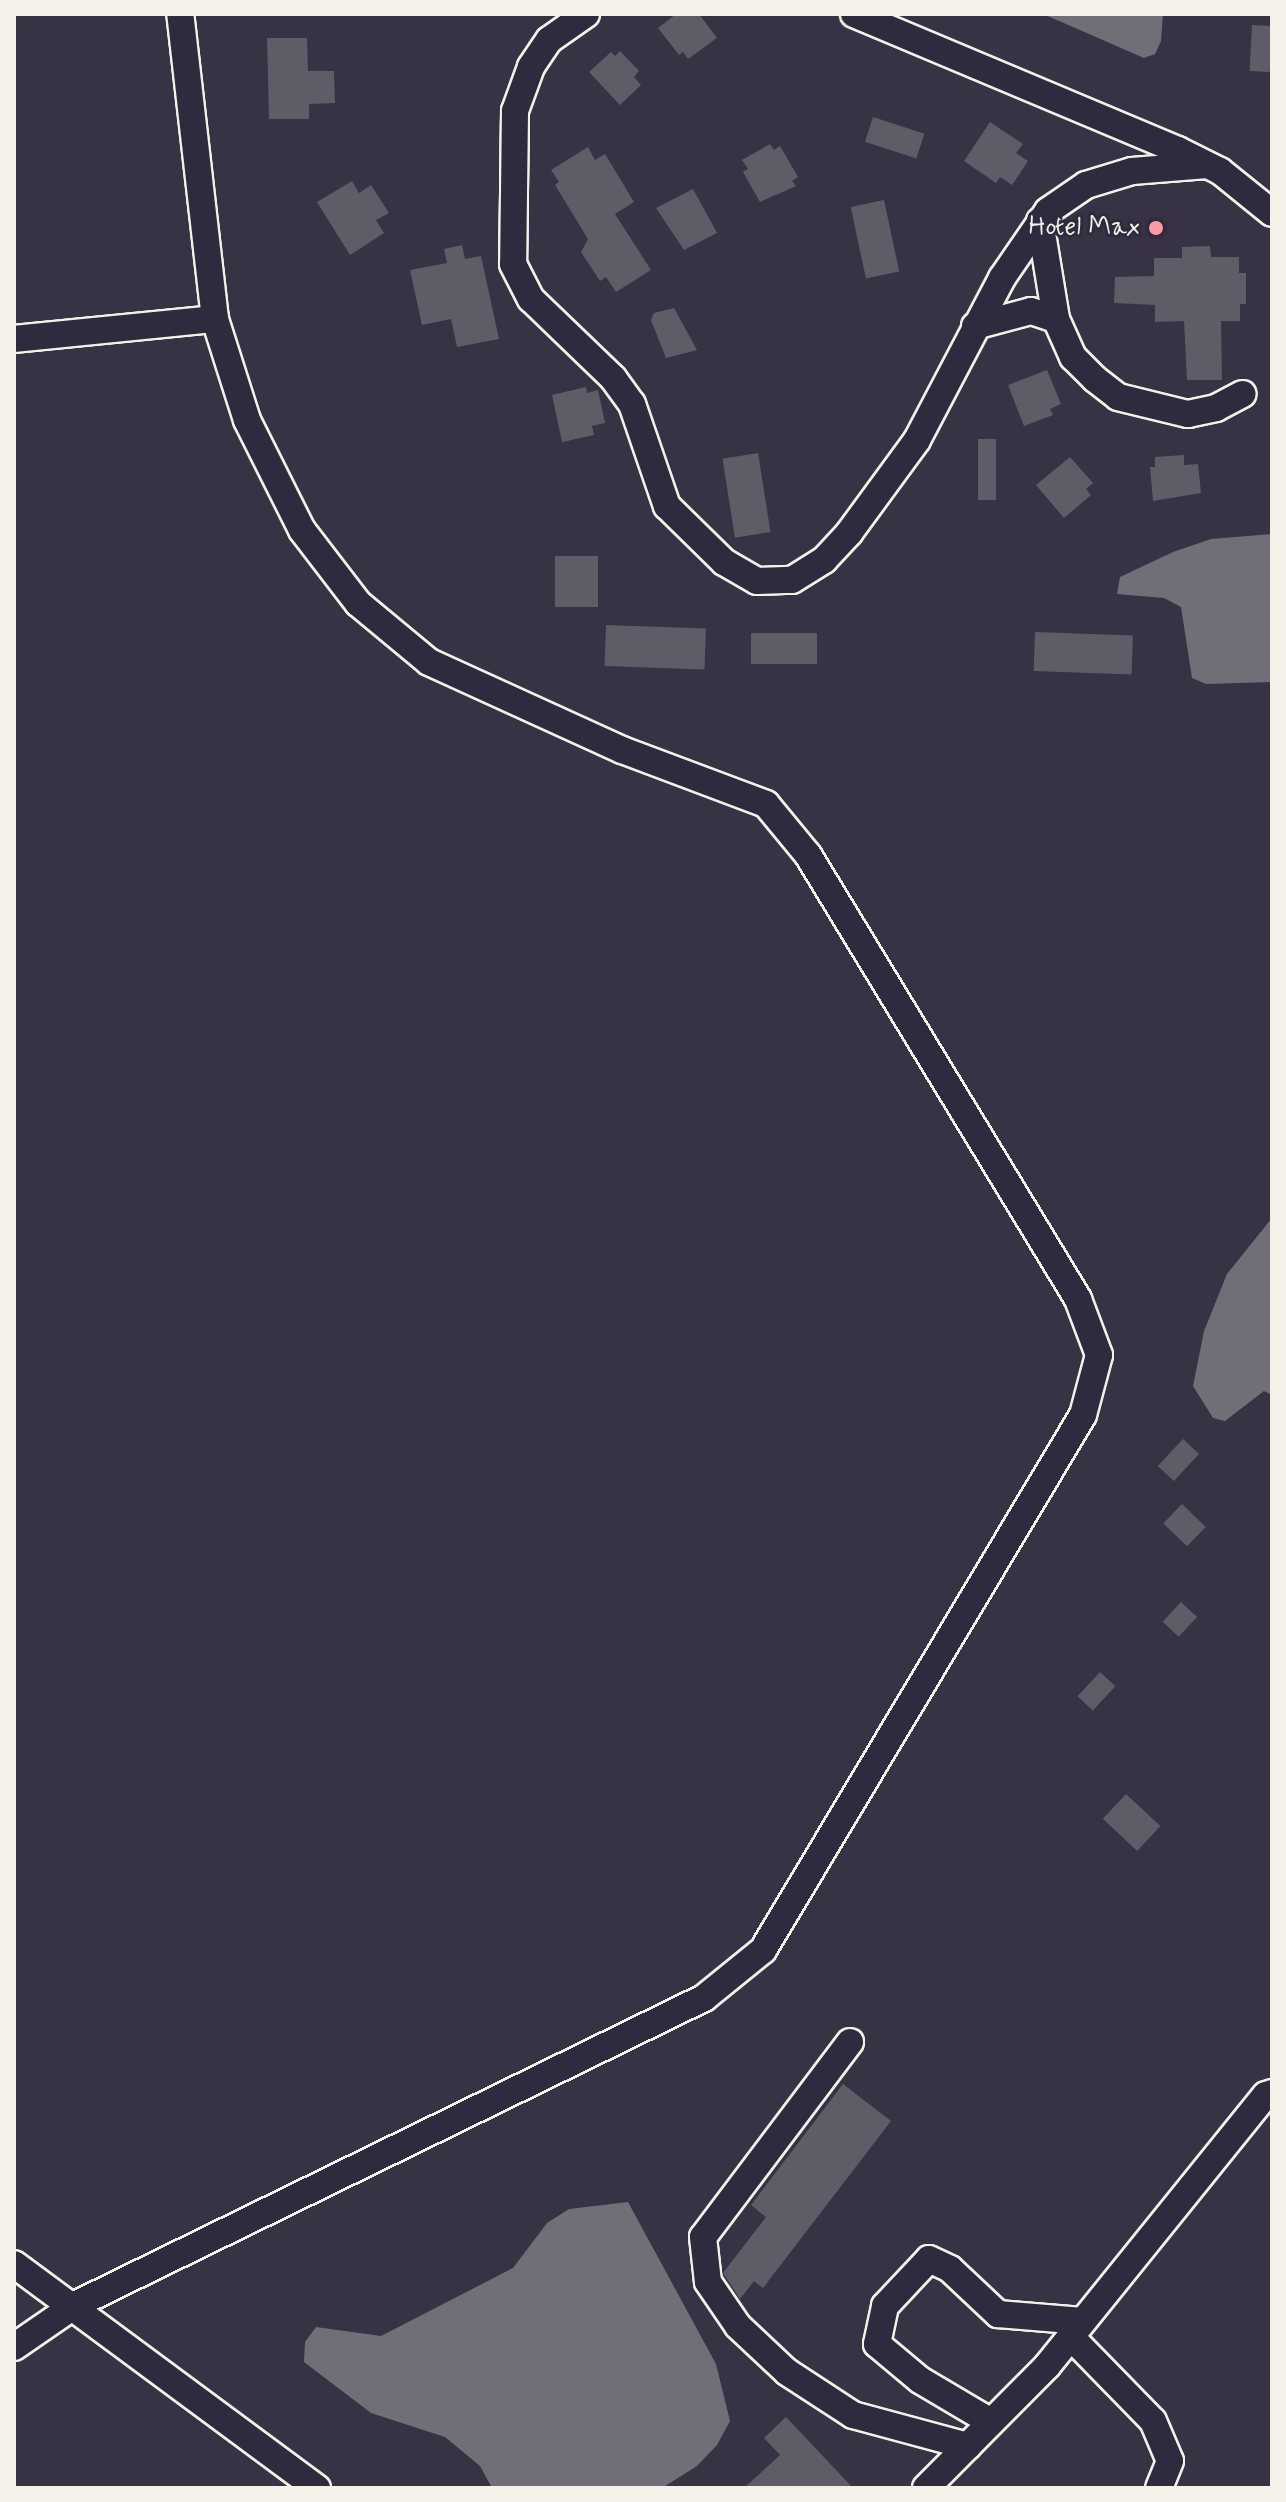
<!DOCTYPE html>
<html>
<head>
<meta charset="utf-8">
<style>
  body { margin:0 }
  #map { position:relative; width:1286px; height:2502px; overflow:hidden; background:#373244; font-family:Mynerve,sans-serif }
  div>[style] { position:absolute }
  .water>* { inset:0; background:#726e77 }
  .building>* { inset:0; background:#5f5c67; transform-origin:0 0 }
  .roads { filter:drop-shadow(2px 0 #f4f1e8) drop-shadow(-2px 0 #f4f1e8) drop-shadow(0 2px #f4f1e8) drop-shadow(0 -2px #f4f1e8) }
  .street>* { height:26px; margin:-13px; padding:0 13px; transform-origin:13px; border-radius:13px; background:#2f2a3d }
  .dots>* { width:22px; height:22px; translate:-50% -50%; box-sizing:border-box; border:4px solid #2f2a3d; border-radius:50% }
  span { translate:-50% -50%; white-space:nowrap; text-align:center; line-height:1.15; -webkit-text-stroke:6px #2f2a3d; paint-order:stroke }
  .poi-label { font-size:26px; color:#f4f1e8 }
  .right { translate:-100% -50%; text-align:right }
  .frame { position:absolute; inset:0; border:16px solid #f4f1e8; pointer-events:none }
</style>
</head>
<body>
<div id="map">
  <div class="water">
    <div style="clip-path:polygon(1043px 14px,1163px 14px,1161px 41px,1155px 54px,1144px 58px)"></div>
    <div style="clip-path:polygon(1272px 534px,1272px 682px,1206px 684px,1192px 678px,1181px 607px,1164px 598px,1117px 594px,1120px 577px,1173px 552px,1211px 539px)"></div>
    <div style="clip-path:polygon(1272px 1218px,1272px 1395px,1264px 1391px,1225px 1421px,1213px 1418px,1193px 1386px,1204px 1331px,1227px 1274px)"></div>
    <div style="clip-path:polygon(628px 2202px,716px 2364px,730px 2421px,717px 2445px,697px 2466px,662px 2488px,492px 2488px,480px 2466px,445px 2437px,371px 2413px,304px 2362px,305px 2342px,316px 2327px,381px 2336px,513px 2268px,547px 2223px,569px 2209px)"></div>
  </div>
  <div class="building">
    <div style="clip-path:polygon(676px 14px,699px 14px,717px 38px,688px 59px,683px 52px,679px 55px,658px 28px)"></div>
    <div style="left:1252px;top:25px;width:20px;height:46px;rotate:3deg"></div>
    <div style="clip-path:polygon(267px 38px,307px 38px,308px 71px,334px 71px,335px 103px,309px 104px,309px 119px,269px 119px)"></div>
    <div style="clip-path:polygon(620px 51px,639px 71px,634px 77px,641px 85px,620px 105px,589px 72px,611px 52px,615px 56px)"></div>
    <div style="left:873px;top:117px;width:54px;height:26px;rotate:18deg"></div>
    <div style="clip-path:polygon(990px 122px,1023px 144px,1016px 153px,1028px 161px,1012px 185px,1000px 177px,996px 183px,964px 161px)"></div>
    <div style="clip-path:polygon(770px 144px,774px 150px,780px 146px,798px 177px,792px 181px,796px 186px,760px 202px,743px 172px,748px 169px,742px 160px)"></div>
    <div style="clip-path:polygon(588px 147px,595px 160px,605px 154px,634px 202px,615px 214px,651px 270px,616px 292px,606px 277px,600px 281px,581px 252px,588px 239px,555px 185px,559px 182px,551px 170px)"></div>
    <div style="clip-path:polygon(352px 181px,359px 193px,371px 185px,389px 213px,376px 220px,384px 233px,350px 255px,317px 202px)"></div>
    <div style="clip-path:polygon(693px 189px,717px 233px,684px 250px,656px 208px)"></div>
    <div style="left:884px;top:200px;width:73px;height:34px;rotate:78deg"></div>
    <div style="clip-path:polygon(462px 245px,465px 259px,481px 256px,499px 339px,457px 347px,451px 319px,422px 325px,410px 270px,447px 263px,444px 249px)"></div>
    <div style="clip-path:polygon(1210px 246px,1211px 257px,1239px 257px,1239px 273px,1246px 273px,1246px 304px,1240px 304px,1240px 321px,1221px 321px,1222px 380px,1187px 380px,1184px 321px,1155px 322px,1155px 305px,1114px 303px,1115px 277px,1154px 276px,1154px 258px,1182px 258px,1182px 247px)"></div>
    <div style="clip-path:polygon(674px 308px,697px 350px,666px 358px,651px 320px,654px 313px)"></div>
    <div style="clip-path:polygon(1047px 370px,1061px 404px,1050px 409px,1053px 415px,1024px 426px,1008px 385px)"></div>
    <div style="clip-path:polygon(586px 387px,587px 393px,598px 390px,605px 423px,592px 426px,594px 435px,562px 442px,552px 395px)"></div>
    <div style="left:978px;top:439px;width:18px;height:61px"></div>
    <div style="left:758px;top:453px;width:80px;height:36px;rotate:81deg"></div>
    <div style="clip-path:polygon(1184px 455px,1184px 465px,1198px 464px,1201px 493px,1153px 501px,1150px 467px,1155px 467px,1155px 457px)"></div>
    <div style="clip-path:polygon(1070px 457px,1093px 483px,1086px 489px,1091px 495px,1064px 518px,1036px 485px)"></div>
    <div style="left:555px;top:556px;width:43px;height:51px"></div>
    <div style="left:606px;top:625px;width:100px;height:41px;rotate:2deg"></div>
    <div style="left:1035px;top:632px;width:98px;height:39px;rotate:2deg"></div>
    <div style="left:751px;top:633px;width:66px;height:31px"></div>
    <div style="left:1183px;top:1439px;width:22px;height:37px;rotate:43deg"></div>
    <div style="left:1182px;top:1504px;width:33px;height:27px;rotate:44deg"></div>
    <div style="left:1181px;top:1602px;width:22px;height:27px;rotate:43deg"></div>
    <div style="left:1100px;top:1672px;width:21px;height:33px;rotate:43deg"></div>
    <div style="left:1126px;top:1794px;width:47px;height:34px;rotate:43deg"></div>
    <div style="clip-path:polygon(843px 2084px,891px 2121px,763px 2288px,754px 2281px,740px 2299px,723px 2273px,766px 2217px,751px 2205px)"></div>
    <div style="clip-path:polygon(786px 2417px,853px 2488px,744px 2488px,780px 2455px,764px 2438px)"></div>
  </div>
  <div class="roads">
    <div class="street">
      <div style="left:586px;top:14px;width:45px;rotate:144.9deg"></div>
      <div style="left:549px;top:40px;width:32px;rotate:124deg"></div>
      <div style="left:531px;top:67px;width:47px;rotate:110deg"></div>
      <div style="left:515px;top:111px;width:153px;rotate:90.7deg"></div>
      <div style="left:513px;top:264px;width:39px;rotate:63deg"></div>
      <div style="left:531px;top:299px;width:114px;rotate:43.9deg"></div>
      <div style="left:613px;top:378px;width:32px;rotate:54deg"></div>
      <div style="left:632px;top:404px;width:108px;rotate:71.1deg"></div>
      <div style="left:667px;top:506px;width:80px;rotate:44.5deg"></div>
      <div style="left:724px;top:562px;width:38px;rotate:30deg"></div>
      <div style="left:757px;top:581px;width:35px;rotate:-2deg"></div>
      <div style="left:792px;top:580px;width:38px;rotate:-32deg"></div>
      <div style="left:824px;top:560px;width:37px;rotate:-47deg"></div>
      <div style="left:849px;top:533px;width:115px;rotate:-53.8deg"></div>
      <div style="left:917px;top:440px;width:183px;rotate:-62.3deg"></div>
      <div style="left:1002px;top:278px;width:81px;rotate:-55.5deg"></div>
      <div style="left:1048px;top:211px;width:46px;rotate:-34.4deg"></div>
      <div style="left:1086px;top:185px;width:48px;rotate:-16.9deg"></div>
      <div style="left:1132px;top:171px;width:75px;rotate:-4.6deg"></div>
      <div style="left:854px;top:14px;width:351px;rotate:22.8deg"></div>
      <div style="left:1178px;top:150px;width:47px;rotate:26.6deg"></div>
      <div style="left:1220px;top:171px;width:67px;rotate:38.9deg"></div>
      <div style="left:1040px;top:221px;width:99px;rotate:80.7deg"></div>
      <div style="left:1056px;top:319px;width:42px;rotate:65.9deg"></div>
      <div style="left:1073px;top:357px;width:31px;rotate:45deg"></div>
      <div style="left:1095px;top:379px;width:29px;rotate:38deg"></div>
      <div style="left:1118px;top:397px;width:72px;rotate:13.7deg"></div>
      <div style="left:1188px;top:414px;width:29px;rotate:-12deg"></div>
      <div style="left:1216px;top:408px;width:30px;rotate:-28deg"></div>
      <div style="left:975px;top:326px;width:58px;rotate:-15deg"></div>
      <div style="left:1031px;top:311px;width:26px;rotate:18deg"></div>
      <div style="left:14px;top:339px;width:202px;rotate:-5.7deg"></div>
      <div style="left:850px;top:2042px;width:244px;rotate:127deg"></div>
      <div style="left:703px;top:2237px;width:45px;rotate:83.7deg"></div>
      <div style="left:708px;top:2282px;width:53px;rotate:55.7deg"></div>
      <div style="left:738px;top:2326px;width:67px;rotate:43.2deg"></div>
      <div style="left:787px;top:2372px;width:79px;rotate:33.1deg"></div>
      <div style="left:853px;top:2415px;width:119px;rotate:15.1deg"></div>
      <div style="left:14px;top:2264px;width:377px;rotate:36.5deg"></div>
      <div style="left:1071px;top:2337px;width:117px;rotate:45.7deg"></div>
      <div style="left:1153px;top:2421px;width:43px;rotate:67deg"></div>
      <div style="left:1170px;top:2461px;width:29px;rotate:112deg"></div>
      <div style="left:14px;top:2347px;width:74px;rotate:-34.5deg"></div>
      <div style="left:75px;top:2305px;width:700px;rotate:-26.02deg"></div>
      <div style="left:704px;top:1998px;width:76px;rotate:-39.1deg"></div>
      <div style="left:763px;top:1950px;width:623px;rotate:-59.12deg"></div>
      <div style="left:1083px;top:1415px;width:62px;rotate:-75.1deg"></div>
      <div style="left:1099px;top:1355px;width:60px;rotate:-110.6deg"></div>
      <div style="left:1078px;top:1299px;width:520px;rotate:-121.3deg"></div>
      <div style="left:808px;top:855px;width:66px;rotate:-129.5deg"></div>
      <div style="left:766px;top:804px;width:154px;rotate:-159.4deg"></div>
      <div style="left:622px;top:750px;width:212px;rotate:-155.5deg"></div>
      <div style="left:429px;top:662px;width:92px;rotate:-140.3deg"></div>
      <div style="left:358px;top:603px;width:92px;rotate:-127.5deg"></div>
      <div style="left:302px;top:530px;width:123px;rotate:-116.6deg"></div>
      <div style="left:247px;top:420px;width:106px;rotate:-107.6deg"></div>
      <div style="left:215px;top:319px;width:307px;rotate:-96.5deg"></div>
      <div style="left:991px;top:2422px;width:82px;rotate:-149.4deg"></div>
      <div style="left:920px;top:2380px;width:56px;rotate:-140.1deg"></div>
      <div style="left:877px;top:2344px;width:39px;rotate:-78deg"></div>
      <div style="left:885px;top:2306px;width:64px;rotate:-46.9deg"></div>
      <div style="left:929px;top:2259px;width:23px;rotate:25deg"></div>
      <div style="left:950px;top:2269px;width:66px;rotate:43.2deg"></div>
      <div style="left:998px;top:2314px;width:85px;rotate:4.7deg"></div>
      <div style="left:926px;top:2488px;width:172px;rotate:-45.2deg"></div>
      <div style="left:1047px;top:2366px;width:348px;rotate:-51.1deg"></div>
      <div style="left:1266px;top:2095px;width:6px;rotate:-18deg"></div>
    </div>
  </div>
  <div class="dots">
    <div style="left:1156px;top:228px;background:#ff9aa2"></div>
  </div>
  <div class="poi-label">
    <span class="right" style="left:1140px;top:228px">Hotel Max</span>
  </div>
  <div class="frame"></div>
</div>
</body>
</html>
